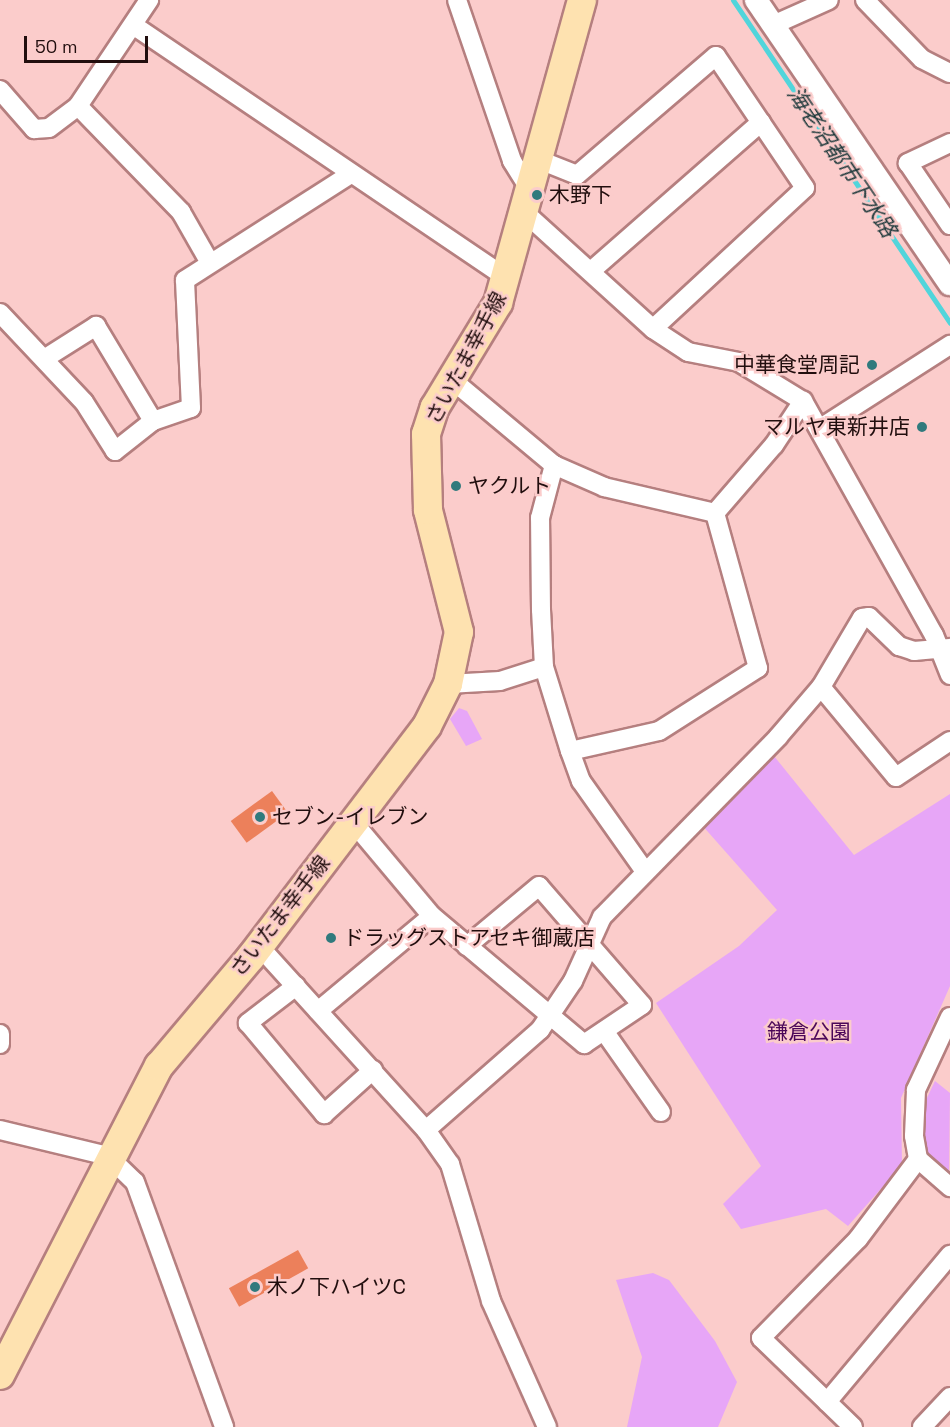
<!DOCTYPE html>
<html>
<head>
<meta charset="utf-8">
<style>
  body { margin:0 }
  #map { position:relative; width:950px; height:1427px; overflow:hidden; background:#fbcccb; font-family:"Space Grotesk","Noto Sans JP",sans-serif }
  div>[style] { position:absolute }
  .green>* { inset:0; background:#e7a6f7 }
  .stream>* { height:5px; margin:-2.5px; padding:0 2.5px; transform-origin:2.5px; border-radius:2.5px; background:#51d5db }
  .building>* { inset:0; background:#ec805b; transform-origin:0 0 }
  .roads { filter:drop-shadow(2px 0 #b57f7f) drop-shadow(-2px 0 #b57f7f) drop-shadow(0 2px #b57f7f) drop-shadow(0 -2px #b57f7f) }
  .minor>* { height:18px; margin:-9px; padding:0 9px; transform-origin:9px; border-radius:9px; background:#fff }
  .tertiary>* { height:22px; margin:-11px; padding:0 11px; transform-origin:11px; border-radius:11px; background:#fff }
  .primary>* { height:28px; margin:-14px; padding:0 14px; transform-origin:14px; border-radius:14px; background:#fee2b0 }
  .dots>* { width:16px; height:16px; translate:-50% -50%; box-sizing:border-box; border:3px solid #fbcccb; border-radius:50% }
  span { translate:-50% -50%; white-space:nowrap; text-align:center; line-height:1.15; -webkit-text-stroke:5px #fbcccb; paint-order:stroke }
  .poi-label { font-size:21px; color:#210e0e }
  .left { translate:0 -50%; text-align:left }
  .right { translate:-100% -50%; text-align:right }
  .street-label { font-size:21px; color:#210e0e }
  .park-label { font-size:21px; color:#4b0759 }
  .water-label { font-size:22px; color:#1c383a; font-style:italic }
  .scale { position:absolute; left:24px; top:36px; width:124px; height:27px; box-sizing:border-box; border:3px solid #210e0e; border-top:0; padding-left:8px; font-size:18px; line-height:21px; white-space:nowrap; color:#210e0e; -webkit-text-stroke:4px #fbcccb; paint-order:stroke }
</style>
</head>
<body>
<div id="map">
  <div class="green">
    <div style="clip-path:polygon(459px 708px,467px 711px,482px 739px,466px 746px,450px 719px)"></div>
    <div style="clip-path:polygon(774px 756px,854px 855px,950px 794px,950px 986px,901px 1098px,902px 1165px,848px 1226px,826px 1209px,741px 1229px,723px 1204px,761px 1166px,656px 1003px,739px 946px,777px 910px,701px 824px)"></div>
    <div style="clip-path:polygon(935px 1081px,950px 1093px,949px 1174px,925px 1156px,925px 1102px)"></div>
    <div style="clip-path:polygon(653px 1273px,669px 1280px,715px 1341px,737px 1382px,718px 1427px,627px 1427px,642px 1357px,616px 1280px)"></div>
  </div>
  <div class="stream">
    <div style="left:733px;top:0;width:389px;rotate:56.1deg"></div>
  </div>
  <div class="building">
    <div style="left:272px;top:791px;width:27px;height:51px;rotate:54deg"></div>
    <div style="left:298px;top:1250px;width:21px;height:79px;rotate:61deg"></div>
  </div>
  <div class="roads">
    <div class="minor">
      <div style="left:457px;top:0;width:170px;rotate:71.1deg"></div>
      <div style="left:512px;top:161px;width:32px;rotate:58deg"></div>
      <div style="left:865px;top:0;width:82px;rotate:46deg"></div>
      <div style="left:922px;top:59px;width:31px;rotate:27deg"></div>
      <div style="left:133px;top:25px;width:451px;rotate:34.1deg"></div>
      <div style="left:773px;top:25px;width:61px;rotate:-24.1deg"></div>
      <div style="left:0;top:90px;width:52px;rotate:48.9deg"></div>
      <div style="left:34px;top:129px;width:15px;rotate:-4deg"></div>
      <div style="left:49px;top:128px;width:36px;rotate:-37deg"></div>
      <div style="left:78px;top:106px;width:128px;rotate:-56.2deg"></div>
      <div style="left:78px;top:106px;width:148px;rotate:45.8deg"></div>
      <div style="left:181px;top:212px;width:56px;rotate:60.3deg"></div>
      <div style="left:950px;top:143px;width:47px;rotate:154.5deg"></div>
      <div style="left:908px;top:163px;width:75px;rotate:55.9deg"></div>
      <div style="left:537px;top:159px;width:43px;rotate:21.8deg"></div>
      <div style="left:577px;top:175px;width:183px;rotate:-40.6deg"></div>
      <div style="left:716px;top:56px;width:159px;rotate:56deg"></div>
      <div style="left:805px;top:188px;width:207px;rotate:137.2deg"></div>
      <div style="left:523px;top:211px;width:176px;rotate:42.2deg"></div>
      <div style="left:653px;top:329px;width:42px;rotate:33.3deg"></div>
      <div style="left:688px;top:352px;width:52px;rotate:11.1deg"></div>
      <div style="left:739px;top:362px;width:75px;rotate:31.4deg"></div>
      <div style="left:803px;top:401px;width:268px;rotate:60.8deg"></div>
      <div style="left:934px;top:635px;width:43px;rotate:68.2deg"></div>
      <div style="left:591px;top:271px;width:226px;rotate:-41.2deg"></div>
      <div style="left:0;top:313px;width:122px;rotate:46.7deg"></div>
      <div style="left:84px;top:402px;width:58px;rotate:57.7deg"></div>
      <div style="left:115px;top:451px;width:48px;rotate:-38.3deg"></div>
      <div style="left:153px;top:421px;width:40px;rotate:-18.9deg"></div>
      <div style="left:191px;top:408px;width:128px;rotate:-92.7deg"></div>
      <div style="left:185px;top:280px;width:197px;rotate:-32.6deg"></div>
      <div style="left:44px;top:359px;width:62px;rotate:-32.4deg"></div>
      <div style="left:96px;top:326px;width:111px;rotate:59deg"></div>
      <div style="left:451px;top:379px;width:134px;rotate:39.9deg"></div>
      <div style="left:554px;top:465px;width:55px;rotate:23.7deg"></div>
      <div style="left:604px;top:487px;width:114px;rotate:13.2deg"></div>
      <div style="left:715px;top:513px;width:161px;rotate:74.5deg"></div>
      <div style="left:758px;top:668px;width:117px;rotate:147.5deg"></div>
      <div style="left:659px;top:731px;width:91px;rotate:167.3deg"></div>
      <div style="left:570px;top:751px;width:88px;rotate:-107.2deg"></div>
      <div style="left:544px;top:667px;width:57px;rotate:-93deg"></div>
      <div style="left:541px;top:610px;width:92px;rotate:-90.6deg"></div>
      <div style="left:540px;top:518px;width:55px;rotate:-75.2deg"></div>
      <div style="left:819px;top:429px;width:156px;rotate:-32.7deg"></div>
      <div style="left:715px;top:513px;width:90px;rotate:-49.1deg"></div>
      <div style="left:774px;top:445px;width:53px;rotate:-56.6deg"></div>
      <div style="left:448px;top:684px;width:52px;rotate:-3.3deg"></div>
      <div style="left:500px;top:681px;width:46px;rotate:-17.7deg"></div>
      <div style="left:821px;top:687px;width:117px;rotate:50.2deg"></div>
      <div style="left:896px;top:777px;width:65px;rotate:-33.7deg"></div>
      <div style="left:570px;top:751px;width:32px;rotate:70deg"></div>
      <div style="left:581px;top:781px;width:109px;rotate:54.7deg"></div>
      <div style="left:353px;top:822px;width:123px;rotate:50deg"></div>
      <div style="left:432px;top:916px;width:199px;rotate:40.1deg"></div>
      <div style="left:584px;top:1044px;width:70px;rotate:-33.9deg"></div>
      <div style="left:642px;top:1005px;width:157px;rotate:-130.9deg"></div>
      <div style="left:539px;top:886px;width:94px;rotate:140.2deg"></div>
      <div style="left:259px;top:946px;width:248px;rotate:47.8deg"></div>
      <div style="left:426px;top:1130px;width:42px;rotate:54.8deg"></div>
      <div style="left:450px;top:1164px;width:143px;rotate:73.3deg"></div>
      <div style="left:491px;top:1301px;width:138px;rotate:66deg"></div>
      <div style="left:296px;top:986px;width:61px;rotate:142.4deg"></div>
      <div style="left:248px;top:1023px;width:119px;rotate:50.1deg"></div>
      <div style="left:324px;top:1114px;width:66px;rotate:-41.9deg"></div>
      <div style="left:318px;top:1011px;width:148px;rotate:-39.8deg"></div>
      <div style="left:950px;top:1017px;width:81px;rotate:115deg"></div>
      <div style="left:916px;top:1090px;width:46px;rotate:92.5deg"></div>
      <div style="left:914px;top:1136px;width:23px;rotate:80deg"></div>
      <div style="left:918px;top:1159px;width:43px;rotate:41.2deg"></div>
      <div style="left:604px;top:1031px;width:99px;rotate:54.9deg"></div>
      <div style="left:0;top:1034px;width:10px;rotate:90deg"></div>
      <div style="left:0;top:1130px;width:111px;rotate:13.5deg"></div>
      <div style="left:108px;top:1156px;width:37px;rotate:44deg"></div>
      <div style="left:135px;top:1182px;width:261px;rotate:70deg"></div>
      <div style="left:426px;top:1130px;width:152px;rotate:-41.3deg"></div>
      <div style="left:540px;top:1030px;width:59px;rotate:-56deg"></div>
      <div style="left:573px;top:981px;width:70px;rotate:-65.6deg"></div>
      <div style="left:602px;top:917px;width:252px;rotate:-45.6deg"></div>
      <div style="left:778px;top:737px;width:66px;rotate:-49.3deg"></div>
      <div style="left:821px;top:687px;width:80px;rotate:-59.3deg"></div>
      <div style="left:862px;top:618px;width:7px;rotate:-8deg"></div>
      <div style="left:869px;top:617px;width:42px;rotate:44deg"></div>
      <div style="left:899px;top:646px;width:16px;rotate:18deg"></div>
      <div style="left:914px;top:651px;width:36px;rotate:-5deg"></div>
      <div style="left:827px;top:1402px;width:192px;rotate:-50.1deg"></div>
      <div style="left:853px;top:1427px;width:128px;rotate:-135.9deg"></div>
      <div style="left:761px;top:1338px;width:139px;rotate:-45.6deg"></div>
      <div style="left:858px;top:1239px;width:100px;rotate:-53.1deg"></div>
      <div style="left:922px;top:1427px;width:41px;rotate:-47deg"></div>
    </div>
    <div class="tertiary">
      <div style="left:756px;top:0;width:344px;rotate:55.7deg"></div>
    </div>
    <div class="primary">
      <div style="left:0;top:1375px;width:348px;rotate:-62.8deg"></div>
      <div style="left:159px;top:1066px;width:143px;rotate:-49.8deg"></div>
      <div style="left:251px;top:957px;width:290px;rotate:-52.7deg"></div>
      <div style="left:427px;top:726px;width:47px;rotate:-63.4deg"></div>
      <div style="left:448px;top:684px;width:53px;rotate:-78.1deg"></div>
      <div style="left:459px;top:632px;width:126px;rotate:-104.3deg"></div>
      <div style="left:428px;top:510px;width:76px;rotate:-91.5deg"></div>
      <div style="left:426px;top:434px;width:28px;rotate:-72deg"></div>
      <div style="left:435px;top:407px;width:122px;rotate:-58.8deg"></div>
      <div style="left:498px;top:303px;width:314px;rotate:-74.5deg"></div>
    </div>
  </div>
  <div class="dots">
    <div style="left:537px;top:195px;background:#307a7d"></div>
    <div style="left:872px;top:365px;background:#307a7d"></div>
    <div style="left:922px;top:427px;background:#307a7d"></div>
    <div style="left:456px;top:486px;background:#307a7d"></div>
    <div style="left:260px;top:817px;background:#307a7d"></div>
    <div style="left:331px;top:938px;background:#307a7d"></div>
    <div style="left:255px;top:1287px;background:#307a7d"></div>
  </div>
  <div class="poi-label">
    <span class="left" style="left:549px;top:195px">木野下</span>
    <span class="right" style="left:860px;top:365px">中華食堂周記</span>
    <span class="right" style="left:910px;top:427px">マルヤ東新井店</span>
    <span class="left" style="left:468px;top:486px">ヤクルト</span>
    <span class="left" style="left:272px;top:817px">セブン-イレブン</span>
    <span class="left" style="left:343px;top:938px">ドラッグストアセキ御蔵店</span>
    <span class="left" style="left:267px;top:1287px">木ノ下ハイツC</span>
  </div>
  <div class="street-label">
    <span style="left:466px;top:358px;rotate:-62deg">さいたま幸手線</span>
    <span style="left:280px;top:916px;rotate:-52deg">さいたま幸手線</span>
  </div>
  <div class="park-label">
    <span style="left:809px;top:1032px">鎌倉公園</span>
  </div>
  <div class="water-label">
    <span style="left:842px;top:162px;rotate:56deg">海老沼都市下水路</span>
  </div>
  <div class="scale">50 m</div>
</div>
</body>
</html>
